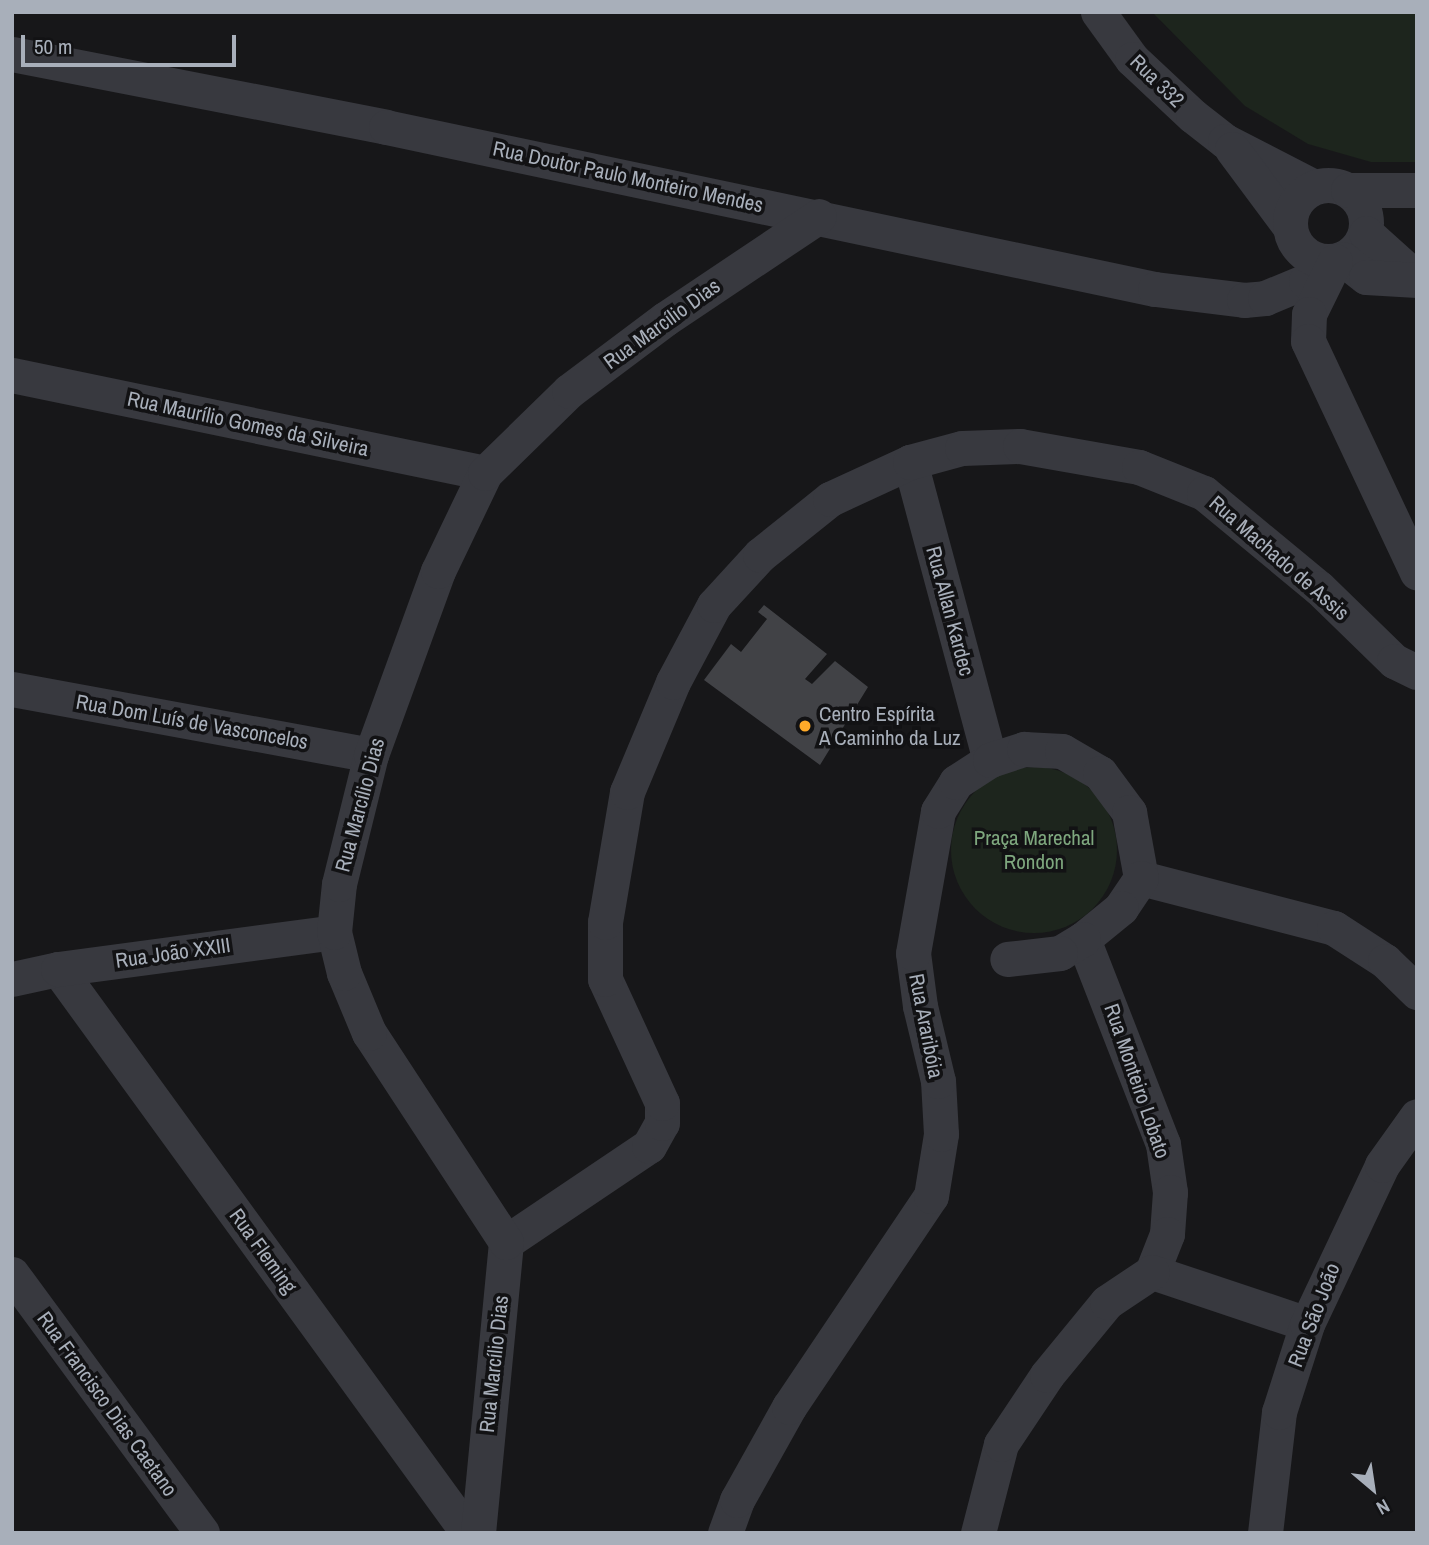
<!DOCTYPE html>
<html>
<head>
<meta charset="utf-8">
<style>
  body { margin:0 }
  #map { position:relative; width:1429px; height:1545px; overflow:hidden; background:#171719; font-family:"Archivo Narrow",sans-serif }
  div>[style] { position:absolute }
  .green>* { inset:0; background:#1d251d }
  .round { border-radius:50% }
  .building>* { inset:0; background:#414246 }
  .street>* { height:35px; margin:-17.5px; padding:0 17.5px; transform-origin:17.5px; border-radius:17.5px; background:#38393f }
  .street>.ring { margin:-17.5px; padding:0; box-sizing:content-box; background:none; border:35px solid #38393f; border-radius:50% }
  .dots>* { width:19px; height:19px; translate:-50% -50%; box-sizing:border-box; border:4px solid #121214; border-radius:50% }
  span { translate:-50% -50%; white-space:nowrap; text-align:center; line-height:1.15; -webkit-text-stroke:7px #121214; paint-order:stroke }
  .street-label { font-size:21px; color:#a8afba }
  .poi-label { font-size:21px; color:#a8afba }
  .left { translate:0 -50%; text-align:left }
  .park-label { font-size:21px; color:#7ea77e }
  .frame { position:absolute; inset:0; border:14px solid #a8afba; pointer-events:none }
  .north { position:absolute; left:1338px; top:1454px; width:70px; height:70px; -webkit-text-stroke:5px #121214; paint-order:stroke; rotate:151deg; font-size:19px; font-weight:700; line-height:28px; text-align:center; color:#a8afba }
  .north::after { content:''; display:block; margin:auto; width:24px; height:32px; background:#a8afba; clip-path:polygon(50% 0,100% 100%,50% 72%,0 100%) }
  .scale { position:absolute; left:21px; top:35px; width:215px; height:32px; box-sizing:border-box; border:4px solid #a8afba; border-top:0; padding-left:9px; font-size:21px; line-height:24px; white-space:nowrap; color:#a8afba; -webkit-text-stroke:5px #121214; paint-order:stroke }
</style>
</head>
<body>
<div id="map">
  <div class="green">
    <div style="clip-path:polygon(1152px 12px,1417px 12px,1417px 162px,1371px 162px,1308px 144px,1245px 106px)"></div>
    <div class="round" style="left:951px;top:767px;width:166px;height:166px"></div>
  </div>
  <div class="building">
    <div style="clip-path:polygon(764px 605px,827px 654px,805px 679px,812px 684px,835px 661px,868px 687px,820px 765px,704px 680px,731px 644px,741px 652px,767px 619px,758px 612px)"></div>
  </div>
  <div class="street">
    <div style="left:1098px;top:12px;width:58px;rotate:54.1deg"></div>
    <div style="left:1132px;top:59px;width:83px;rotate:43.1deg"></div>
    <div style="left:1193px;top:116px;width:41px;rotate:38deg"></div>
    <div style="left:1225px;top:141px;width:100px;rotate:27.3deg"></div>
    <div style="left:12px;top:54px;width:381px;rotate:11deg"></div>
    <div style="left:386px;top:127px;width:786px;rotate:11.9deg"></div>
    <div style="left:1155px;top:289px;width:90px;rotate:7deg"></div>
    <div style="left:1244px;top:300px;width:21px;rotate:-5deg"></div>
    <div style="left:1265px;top:298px;width:44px;rotate:-22.5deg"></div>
    <div style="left:1306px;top:281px;width:32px;rotate:-36deg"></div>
    <div style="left:1232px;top:149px;width:97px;rotate:53.4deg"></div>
    <div class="ring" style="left:1290px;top:185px;width:41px;height:41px"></div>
    <div style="left:1348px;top:190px;width:69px"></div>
    <div style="left:1366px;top:233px;width:69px;rotate:42deg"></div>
    <div style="left:1343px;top:259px;width:29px;rotate:38deg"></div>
    <div style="left:1366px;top:277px;width:51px;rotate:3.4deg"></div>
    <div style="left:1335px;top:261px;width:59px;rotate:116.1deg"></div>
    <div style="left:1309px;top:314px;width:27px;rotate:92deg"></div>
    <div style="left:1308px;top:341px;width:256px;rotate:64.8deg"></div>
    <div style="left:12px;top:375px;width:483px;rotate:11.7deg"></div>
    <div style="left:910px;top:462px;width:309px;rotate:75deg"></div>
    <div style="left:12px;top:689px;width:365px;rotate:10.4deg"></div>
    <div style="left:1141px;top:878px;width:199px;rotate:14.5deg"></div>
    <div style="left:1334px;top:928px;width:61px;rotate:32.9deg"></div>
    <div style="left:1385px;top:961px;width:45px;rotate:44.1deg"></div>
    <div style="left:1083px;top:939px;width:220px;rotate:68.7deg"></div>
    <div style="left:1163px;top:1144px;width:49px;rotate:81.7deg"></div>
    <div style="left:1170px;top:1192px;width:42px;rotate:94.1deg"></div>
    <div style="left:1167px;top:1234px;width:41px;rotate:111.5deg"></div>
    <div style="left:58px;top:969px;width:697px;rotate:53.98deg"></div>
    <div style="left:12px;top:979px;width:47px;rotate:-12.3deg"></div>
    <div style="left:58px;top:969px;width:278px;rotate:-7.6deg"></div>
    <div style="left:506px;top:1242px;width:172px;rotate:-33.9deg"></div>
    <div style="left:649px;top:1146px;width:26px;rotate:-61deg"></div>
    <div style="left:662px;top:1123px;width:20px;rotate:-90deg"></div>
    <div style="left:662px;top:1103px;width:136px;rotate:-114.7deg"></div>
    <div style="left:605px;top:979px;width:57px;rotate:-90deg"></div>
    <div style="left:605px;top:922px;width:132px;rotate:-80.4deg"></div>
    <div style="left:627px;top:792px;width:119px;rotate:-67.3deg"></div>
    <div style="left:673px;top:682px;width:87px;rotate:-62deg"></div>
    <div style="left:714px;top:605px;width:68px;rotate:-47.4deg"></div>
    <div style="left:760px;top:555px;width:90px;rotate:-38.7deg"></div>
    <div style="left:830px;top:499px;width:88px;rotate:-24.8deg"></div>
    <div style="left:910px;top:462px;width:54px;rotate:-15.1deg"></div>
    <div style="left:962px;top:448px;width:58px;rotate:-2deg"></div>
    <div style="left:1020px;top:446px;width:121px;rotate:10deg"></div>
    <div style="left:1139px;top:467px;width:70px;rotate:21.8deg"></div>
    <div style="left:1204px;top:493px;width:149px;rotate:39.6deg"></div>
    <div style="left:1319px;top:588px;width:105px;rotate:44.2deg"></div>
    <div style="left:1394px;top:661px;width:25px;rotate:26deg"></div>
    <div style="left:1152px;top:1272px;width:163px;rotate:18.5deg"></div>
    <div style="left:12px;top:1274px;width:321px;rotate:53.7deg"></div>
    <div style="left:478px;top:1533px;width:292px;rotate:-84.5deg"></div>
    <div style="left:506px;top:1242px;width:250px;rotate:-123.2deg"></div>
    <div style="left:369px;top:1033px;width:65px;rotate:-112.6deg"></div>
    <div style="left:344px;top:973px;width:42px;rotate:-103.7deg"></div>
    <div style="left:334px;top:932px;width:48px;rotate:-84.1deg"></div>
    <div style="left:339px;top:884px;width:133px;rotate:-76.1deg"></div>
    <div style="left:371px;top:755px;width:196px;rotate:-70deg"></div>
    <div style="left:438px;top:571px;width:109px;rotate:-64.4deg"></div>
    <div style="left:485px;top:473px;width:117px;rotate:-44.3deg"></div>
    <div style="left:569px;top:391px;width:120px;rotate:-36.9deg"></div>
    <div style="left:665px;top:319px;width:185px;rotate:-33.8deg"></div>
    <div style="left:725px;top:1533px;width:35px;rotate:-70deg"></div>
    <div style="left:737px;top:1500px;width:107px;rotate:-60.8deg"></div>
    <div style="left:789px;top:1407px;width:254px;rotate:-56.1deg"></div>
    <div style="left:931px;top:1196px;width:63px;rotate:-80.8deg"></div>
    <div style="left:941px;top:1134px;width:53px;rotate:-93.2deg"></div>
    <div style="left:938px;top:1081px;width:77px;rotate:-103.5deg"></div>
    <div style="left:920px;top:1006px;width:53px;rotate:-97.5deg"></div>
    <div style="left:913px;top:953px;width:144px;rotate:-80deg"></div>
    <div style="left:938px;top:811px;width:34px;rotate:-58deg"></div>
    <div style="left:956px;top:782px;width:40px;rotate:-32.9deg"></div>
    <div style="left:990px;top:760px;width:36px;rotate:-18deg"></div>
    <div style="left:1024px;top:749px;width:38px;rotate:3deg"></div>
    <div style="left:1062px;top:751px;width:44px;rotate:30.1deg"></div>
    <div style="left:1100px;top:773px;width:49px;rotate:53.4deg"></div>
    <div style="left:1129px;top:812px;width:67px;rotate:79.7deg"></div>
    <div style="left:1141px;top:878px;width:36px;rotate:124deg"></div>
    <div style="left:1121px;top:908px;width:49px;rotate:140.8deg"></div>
    <div style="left:1083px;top:939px;width:27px;rotate:149deg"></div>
    <div style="left:1060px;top:953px;width:53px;rotate:173.5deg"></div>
    <div style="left:978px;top:1533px;width:92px;rotate:-75.5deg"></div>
    <div style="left:1001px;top:1444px;width:83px;rotate:-56.3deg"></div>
    <div style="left:1047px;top:1375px;width:94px;rotate:-50.6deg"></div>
    <div style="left:1107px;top:1302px;width:54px;rotate:-33.7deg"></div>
    <div style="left:1265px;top:1533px;width:122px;rotate:-83.4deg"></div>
    <div style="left:1279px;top:1412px;width:92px;rotate:-72.3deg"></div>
    <div style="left:1307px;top:1324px;width:176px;rotate:-64.7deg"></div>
    <div style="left:1382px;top:1165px;width:60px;rotate:-54.5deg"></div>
  </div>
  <div class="dots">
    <div style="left:805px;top:726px;background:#ffaa29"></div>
  </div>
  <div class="street-label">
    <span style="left:1157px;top:81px;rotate:44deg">Rua 332</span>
    <span style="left:628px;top:177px;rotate:12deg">Rua Doutor Paulo Monteiro Mendes</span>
    <span style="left:662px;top:324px;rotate:-36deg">Rua Marcílio Dias</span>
    <span style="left:248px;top:424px;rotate:12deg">Rua Maurílio Gomes da Silveira</span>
    <span style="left:1279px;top:558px;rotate:41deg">Rua Machado de Assis</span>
    <span style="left:950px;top:611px;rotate:75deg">Rua Allan Kardec</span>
    <span style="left:192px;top:722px;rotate:10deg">Rua Dom Luís de Vasconcelos</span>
    <span style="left:360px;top:805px;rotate:-75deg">Rua Marcílio Dias</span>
    <span style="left:173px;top:953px;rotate:-8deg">Rua João XXIII</span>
    <span style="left:926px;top:1026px;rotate:79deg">Rua Araribóia</span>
    <span style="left:1137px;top:1081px;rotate:71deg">Rua Monteiro Lobato</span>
    <span style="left:263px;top:1251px;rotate:54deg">Rua Fleming</span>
    <span style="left:1314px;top:1315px;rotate:-69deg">Rua São João</span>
    <span style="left:494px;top:1364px;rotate:-84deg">Rua Marcílio Dias</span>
    <span style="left:107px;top:1404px;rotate:54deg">Rua Francisco Dias Caetano</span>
  </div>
  <div class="poi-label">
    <span class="left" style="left:819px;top:726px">Centro Espírita<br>A Caminho da Luz</span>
  </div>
  <div class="park-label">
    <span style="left:1034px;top:850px">Praça Marechal<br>Rondon</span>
  </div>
  <div class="frame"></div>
  <div class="north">N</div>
  <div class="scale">50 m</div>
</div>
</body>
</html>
